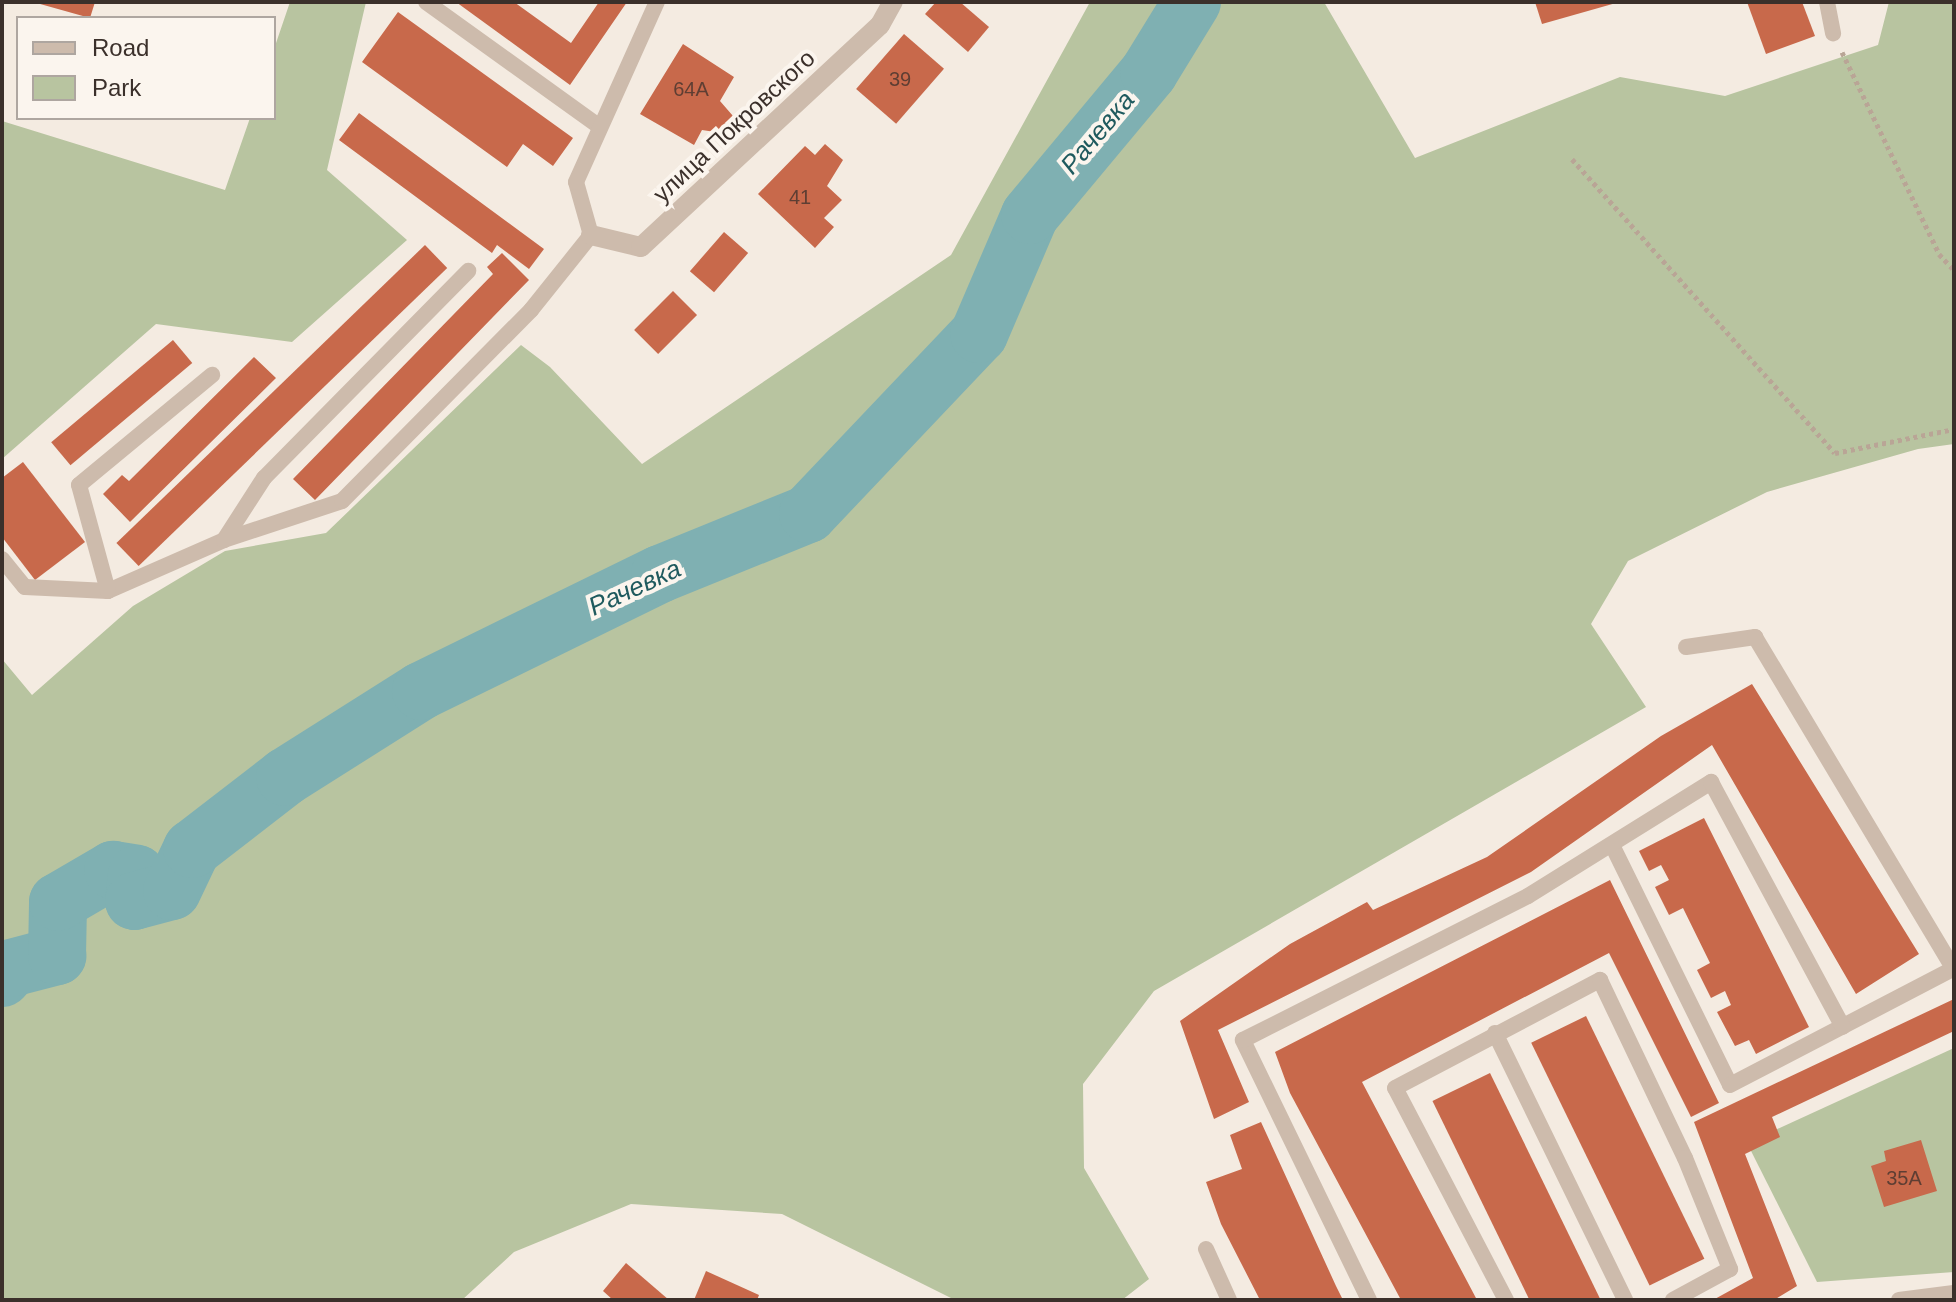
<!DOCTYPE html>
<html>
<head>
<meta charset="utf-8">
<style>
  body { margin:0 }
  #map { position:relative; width:1956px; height:1302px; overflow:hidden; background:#f4ebe1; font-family:Helvetica,sans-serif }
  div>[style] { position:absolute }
  .green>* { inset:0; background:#b8c4a0 }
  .river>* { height:58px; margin:-29px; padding:0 29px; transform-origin:29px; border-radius:29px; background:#7fb0b2 }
  .building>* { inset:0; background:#c8694b; transform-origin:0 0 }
  .path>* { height:5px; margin-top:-2.5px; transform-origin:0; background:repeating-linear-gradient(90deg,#b9a596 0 4px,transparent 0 8px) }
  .lane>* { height:16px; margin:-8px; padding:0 8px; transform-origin:8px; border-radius:8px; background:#cdbbac }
  .street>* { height:20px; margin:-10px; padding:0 10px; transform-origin:10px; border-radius:10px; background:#cdbbac }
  span { translate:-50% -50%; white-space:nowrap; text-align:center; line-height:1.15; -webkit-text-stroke:8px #fbf5ee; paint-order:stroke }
  .number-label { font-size:20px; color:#5e3e33 }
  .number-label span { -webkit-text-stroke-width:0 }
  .street-label { font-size:24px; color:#3b302b }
  .water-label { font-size:26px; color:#1f5a5e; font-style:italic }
  .frame { position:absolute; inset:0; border:4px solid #3b302b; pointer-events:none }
  .legend { position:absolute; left:16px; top:16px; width:260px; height:104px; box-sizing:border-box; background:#fbf5ee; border:2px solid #aea6a0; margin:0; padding:10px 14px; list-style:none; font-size:24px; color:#3b302b }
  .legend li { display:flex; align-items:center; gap:16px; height:40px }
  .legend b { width:40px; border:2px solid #aea6a0 }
</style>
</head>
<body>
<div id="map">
  <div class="green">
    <div style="clip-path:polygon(290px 2px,366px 2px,327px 170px,407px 240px,292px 342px,156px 324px,2px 459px,2px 121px,225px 190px,250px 118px,274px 118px,274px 49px)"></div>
    <div style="clip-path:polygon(1090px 2px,1324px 2px,1415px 158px,1620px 77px,1725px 96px,1878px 45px,1889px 2px,1954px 2px,1954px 444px,1918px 449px,1767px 492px,1628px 561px,1591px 624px,1646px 707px,1154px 991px,1083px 1084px,1084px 1168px,1149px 1279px,1122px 1300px,955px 1300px,782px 1214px,631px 1204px,514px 1252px,462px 1300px,2px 1300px,2px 659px,32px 695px,133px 606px,225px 551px,326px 533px,521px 345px,550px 367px,642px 464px,951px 255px)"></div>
    <div style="clip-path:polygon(1954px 1048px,1954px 1272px,1817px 1282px,1747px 1143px)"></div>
  </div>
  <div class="river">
    <div style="left:2px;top:978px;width:13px;rotate:-48deg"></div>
    <div style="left:11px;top:968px;width:48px;rotate:-14.6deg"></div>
    <div style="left:57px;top:956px;width:54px;rotate:-88.9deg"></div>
    <div style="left:58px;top:902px;width:64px;rotate:-30.2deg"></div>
    <div style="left:113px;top:870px;width:24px;rotate:9deg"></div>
    <div style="left:137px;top:874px;width:27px;rotate:96deg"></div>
    <div style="left:134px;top:901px;width:39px;rotate:-15deg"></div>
    <div style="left:172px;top:891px;width:47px;rotate:-64.5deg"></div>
    <div style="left:192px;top:849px;width:118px;rotate:-37.7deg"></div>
    <div style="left:285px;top:777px;width:161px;rotate:-32.3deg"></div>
    <div style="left:421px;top:691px;width:266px;rotate:-26.1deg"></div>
    <div style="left:660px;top:574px;width:160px;rotate:-22.1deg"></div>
    <div style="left:808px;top:514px;width:248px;rotate:-46.5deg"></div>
    <div style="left:979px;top:334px;width:129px;rotate:-66.8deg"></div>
    <div style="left:1030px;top:215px;width:186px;rotate:-50.2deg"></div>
    <div style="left:1149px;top:72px;width:82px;rotate:-58.4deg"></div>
  </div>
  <div class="building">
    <div style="clip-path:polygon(33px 2px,95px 2px,90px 18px)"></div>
    <div style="clip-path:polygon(456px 2px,514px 2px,571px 43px,599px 2px,627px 2px,570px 85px)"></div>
    <div style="clip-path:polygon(936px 2px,960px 2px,989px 27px,968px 52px,925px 14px)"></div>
    <div style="clip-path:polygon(1535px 2px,1616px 2px,1616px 3px,1542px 24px)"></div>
    <div style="clip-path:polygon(1747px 2px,1802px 2px,1815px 36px,1766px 54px)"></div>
    <div style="clip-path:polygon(398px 12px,573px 138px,553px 166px,523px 144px,507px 167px,362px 62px)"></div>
    <div style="left:904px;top:34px;width:53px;height:73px;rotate:41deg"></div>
    <div style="clip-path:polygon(683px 44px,734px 77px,720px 101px,733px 116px,722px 133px,702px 130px,694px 145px,640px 114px)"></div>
    <div style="clip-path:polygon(359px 113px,544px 249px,529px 269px,497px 245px,492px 253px,339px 140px)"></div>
    <div style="clip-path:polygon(825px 144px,843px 160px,827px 186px,842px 200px,824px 218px,834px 227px,815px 248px,758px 194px,805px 146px,815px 155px)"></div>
    <div style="left:724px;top:232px;width:32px;height:52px;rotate:41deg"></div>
    <div style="left:425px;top:245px;width:32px;height:429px;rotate:46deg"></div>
    <div style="clip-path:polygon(502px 253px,529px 280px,315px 500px,293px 479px,493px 274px,487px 267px)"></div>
    <div style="left:673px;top:291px;width:34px;height:55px;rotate:45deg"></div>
    <div style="left:173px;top:340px;width:30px;height:159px;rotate:50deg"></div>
    <div style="clip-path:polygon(254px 357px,276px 378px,130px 522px,103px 494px,122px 475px,129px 481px)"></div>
    <div style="clip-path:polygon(23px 462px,85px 542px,35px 580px,2px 537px,2px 478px)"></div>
    <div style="clip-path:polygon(1752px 684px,1919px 954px,1856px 994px,1712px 745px,1531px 872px,1218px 1030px,1249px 1102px,1214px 1119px,1180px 1021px,1290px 944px,1367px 902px,1373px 910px,1487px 857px,1661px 736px)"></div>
    <div style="clip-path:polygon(1704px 818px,1809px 1027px,1756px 1054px,1749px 1040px,1735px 1046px,1717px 1012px,1731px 1005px,1725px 991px,1711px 998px,1697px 970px,1710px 963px,1683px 908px,1669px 915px,1655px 887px,1669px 880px,1661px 865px,1649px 871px,1639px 851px)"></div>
    <div style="clip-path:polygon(1610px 880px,1719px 1103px,1691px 1117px,1609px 953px,1362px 1082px,1477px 1300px,1401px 1300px,1290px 1093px,1275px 1052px)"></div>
    <div style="clip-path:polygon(1954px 999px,1954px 1031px,1772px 1117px,1780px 1137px,1745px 1154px,1797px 1286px,1774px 1300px,1713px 1300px,1753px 1278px,1694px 1122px)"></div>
    <div style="left:1586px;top:1016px;width:270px;height:61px;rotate:64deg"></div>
    <div style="left:1490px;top:1073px;width:253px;height:64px;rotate:64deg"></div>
    <div style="clip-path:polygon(1261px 1122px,1336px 1286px,1343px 1300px,1260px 1300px,1221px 1224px,1206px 1182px,1242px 1169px,1230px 1135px)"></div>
    <div style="clip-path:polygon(1921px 1140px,1937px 1191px,1884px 1207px,1871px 1166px,1886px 1161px,1884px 1151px)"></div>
    <div style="clip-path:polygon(626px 1263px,669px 1300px,613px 1300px,603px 1291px)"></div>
    <div style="clip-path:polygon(706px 1271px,759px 1295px,757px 1300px,694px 1300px)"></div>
  </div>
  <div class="path">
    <div style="left:1842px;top:52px;width:224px;rotate:64.3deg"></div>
    <div style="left:1939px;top:254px;width:22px;rotate:47deg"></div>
    <div style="left:1572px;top:159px;width:394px;rotate:48.2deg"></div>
    <div style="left:1835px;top:453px;width:121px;rotate:-11.4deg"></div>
  </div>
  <div class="lane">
    <div style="left:426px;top:2px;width:214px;rotate:35.7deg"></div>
    <div style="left:1827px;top:2px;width:32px;rotate:79deg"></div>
    <div style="left:224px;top:540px;width:74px;rotate:-57.2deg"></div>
    <div style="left:264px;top:478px;width:291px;rotate:-45.4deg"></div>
    <div style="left:2px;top:559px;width:36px;rotate:51deg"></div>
    <div style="left:25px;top:587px;width:83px;rotate:2.8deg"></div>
    <div style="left:108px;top:591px;width:127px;rotate:-23.7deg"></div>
    <div style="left:224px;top:540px;width:124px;rotate:-18.3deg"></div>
    <div style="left:342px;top:501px;width:269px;rotate:-45.3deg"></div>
    <div style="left:531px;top:310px;width:96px;rotate:-51.3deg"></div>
    <div style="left:591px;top:235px;width:55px;rotate:-105.8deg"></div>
    <div style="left:576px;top:182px;width:197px;rotate:-65.8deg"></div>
    <div style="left:108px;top:591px;width:110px;rotate:-105.3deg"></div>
    <div style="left:79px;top:485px;width:173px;rotate:-39.6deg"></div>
    <div style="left:1686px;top:647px;width:70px;rotate:-8.2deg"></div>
    <div style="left:1755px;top:637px;width:388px;rotate:59.1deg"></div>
    <div style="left:1612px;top:845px;width:267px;rotate:63.8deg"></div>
    <div style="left:1730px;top:1085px;width:251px;rotate:-27.5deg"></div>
    <div style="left:1495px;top:1033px;width:297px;rotate:64deg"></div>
    <div style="left:1206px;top:1249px;width:56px;rotate:65.7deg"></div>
    <div style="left:1369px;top:1300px;width:289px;rotate:-115.9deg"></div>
    <div style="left:1243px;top:1040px;width:319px;rotate:-26.8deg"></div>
    <div style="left:1528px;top:896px;width:216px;rotate:-31.9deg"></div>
    <div style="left:1711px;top:782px;width:278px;rotate:61.7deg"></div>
    <div style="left:1506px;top:1300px;width:239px;rotate:-117.6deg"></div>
    <div style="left:1395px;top:1088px;width:232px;rotate:-27.8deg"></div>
    <div style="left:1600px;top:980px;width:197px;rotate:64.5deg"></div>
    <div style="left:1685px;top:1158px;width:120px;rotate:67.9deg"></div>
    <div style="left:1730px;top:1269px;width:65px;rotate:151.5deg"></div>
    <div style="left:1899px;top:1300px;width:55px;rotate:-7.3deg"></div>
  </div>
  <div class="street">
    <div style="left:591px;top:235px;width:51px;rotate:13.5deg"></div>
    <div style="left:641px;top:247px;width:326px;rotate:-42.9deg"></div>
    <div style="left:880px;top:25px;width:26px;rotate:-61deg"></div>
  </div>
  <div class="number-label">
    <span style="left:900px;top:79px">39</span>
    <span style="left:691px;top:89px">64А</span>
    <span style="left:800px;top:197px">41</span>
    <span style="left:1904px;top:1178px">35А</span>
  </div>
  <div class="street-label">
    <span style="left:734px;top:126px;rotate:-43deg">улица Покровского</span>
  </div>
  <div class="water-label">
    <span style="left:1098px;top:133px;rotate:-50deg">Рачевка</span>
    <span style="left:635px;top:588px;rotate:-25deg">Рачевка</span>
  </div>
  <div class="frame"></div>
  <ul class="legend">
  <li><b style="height:10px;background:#cdbbac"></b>Road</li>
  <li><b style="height:22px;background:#b8c4a0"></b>Park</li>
  </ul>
</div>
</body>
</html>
